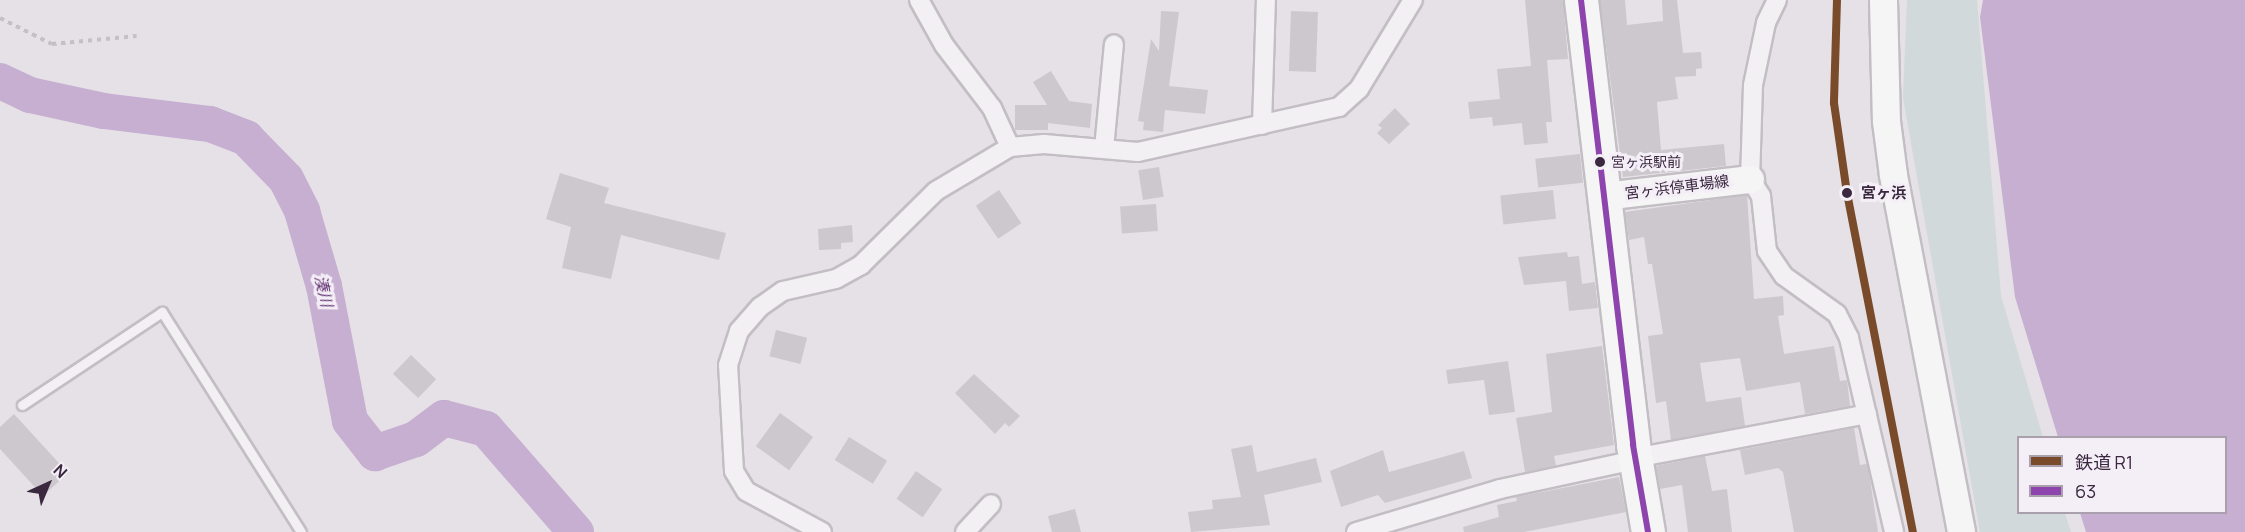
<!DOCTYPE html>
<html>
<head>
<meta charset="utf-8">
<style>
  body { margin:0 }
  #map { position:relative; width:2245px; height:532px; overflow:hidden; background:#e5e1e6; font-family:Manrope,"Noto Sans JP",sans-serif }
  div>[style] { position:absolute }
  .green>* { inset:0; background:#d1d9da }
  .water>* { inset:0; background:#c6afd1 }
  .river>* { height:36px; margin:-18px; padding:0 18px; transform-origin:18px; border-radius:18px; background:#c6afd1 }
  .building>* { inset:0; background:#cdc8ce; transform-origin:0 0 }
  .path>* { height:4px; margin-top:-2px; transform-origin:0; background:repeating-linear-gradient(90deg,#c4c0c6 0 4.5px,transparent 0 9px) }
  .roads { filter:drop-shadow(2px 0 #c2bec3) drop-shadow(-2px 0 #c2bec3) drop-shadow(0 2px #c2bec3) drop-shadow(0 -2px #c2bec3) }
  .lane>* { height:9px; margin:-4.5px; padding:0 4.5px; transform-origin:4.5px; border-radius:4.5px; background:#f2f0f3 }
  .street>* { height:18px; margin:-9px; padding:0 9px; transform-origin:9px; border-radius:9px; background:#f2f0f3 }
  .secondary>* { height:27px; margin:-13.5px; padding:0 13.5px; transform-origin:13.5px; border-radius:13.5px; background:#f6f5f6 }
  .highway>* { height:33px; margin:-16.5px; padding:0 16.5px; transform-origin:16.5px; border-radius:16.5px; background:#f6f5f6 }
  .bus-1>* { height:6px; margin:-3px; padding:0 3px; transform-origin:3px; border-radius:3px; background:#8e44ad }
  .rail-1>* { height:8px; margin:-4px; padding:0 4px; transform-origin:4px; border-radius:4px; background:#7a4b2a }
  .dots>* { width:16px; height:16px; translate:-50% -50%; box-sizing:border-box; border:3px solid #f4eef6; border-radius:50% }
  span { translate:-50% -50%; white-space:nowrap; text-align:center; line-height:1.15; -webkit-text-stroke:6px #f4eef6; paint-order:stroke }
  .bus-label { font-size:14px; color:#3a283f }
  .left { translate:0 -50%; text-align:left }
  .street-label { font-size:15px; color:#3a283f }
  .stop-label { font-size:15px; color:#3a283f; font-weight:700 }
  .water-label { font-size:16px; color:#603372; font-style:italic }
  .legend { position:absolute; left:2017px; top:436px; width:210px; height:78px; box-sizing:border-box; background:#f4eef6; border:2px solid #aa9fad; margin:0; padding:8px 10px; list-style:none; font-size:18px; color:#3a283f }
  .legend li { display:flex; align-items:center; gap:12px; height:30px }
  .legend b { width:30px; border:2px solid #aa9fad }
  .north { position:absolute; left:18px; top:454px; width:60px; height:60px; -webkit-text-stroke:4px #f4eef6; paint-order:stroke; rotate:44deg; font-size:16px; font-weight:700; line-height:24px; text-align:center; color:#3a283f }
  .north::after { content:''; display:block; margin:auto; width:21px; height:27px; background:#3a283f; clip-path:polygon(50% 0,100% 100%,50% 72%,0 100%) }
</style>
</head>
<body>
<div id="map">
  <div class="green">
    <div style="clip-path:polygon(1907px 0,1977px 0,2001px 296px,2043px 437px,2018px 438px,2018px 512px,2065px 513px,2071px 532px,1980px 532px,1903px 98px)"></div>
  </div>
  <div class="water">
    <div style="clip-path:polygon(1983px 0,2245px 0,2245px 532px,2086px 532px,2080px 513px,2226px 512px,2226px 438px,2058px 437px,2015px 297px,1980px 17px)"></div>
  </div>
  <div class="river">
    <div style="left:0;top:81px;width:33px;rotate:25deg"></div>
    <div style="left:30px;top:95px;width:76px;rotate:12.2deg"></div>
    <div style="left:104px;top:111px;width:107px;rotate:7deg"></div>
    <div style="left:210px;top:124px;width:39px;rotate:21deg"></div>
    <div style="left:246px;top:138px;width:57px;rotate:45.7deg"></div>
    <div style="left:286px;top:179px;width:36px;rotate:63deg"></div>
    <div style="left:302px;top:211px;width:78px;rotate:73.7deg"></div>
    <div style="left:324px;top:286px;width:137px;rotate:79.1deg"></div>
    <div style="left:350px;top:421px;width:41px;rotate:52deg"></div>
    <div style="left:375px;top:453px;width:43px;rotate:-18.9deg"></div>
    <div style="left:416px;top:439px;width:35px;rotate:-37deg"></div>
    <div style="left:444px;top:418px;width:43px;rotate:14.7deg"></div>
    <div style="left:486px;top:429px;width:137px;rotate:48.9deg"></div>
  </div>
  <div class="building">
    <div style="clip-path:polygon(1525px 0,1563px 0,1568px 59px,1547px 60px,1552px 122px,1546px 122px,1548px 143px,1524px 145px,1522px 123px,1493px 126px,1492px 117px,1470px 119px,1468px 102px,1500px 99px,1497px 69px,1531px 66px)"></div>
    <div style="clip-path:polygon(1600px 0,1625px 0,1627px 25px,1663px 21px,1662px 0,1677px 0,1683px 53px,1701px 52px,1702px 68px,1696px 69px,1696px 76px,1675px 77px,1678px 99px,1657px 102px,1661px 150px,1724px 144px,1726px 166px,1623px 177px)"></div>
    <div style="clip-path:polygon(1161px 11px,1179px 12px,1169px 86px,1208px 90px,1205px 114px,1165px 110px,1163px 132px,1143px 130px,1144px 122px,1138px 121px,1151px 39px,1159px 51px)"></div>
    <div style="left:1291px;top:11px;width:27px;height:60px;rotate:2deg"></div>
    <div style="clip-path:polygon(1051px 71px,1069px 101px,1092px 104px,1090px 128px,1048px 123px,1048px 130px,1015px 130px,1015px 105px,1047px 105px,1033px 82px)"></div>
    <div style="clip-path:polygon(1395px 108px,1410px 124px,1389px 144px,1377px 133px,1382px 128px,1378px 125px)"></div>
    <div style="left:1580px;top:154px;width:29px;height:45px;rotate:84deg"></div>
    <div style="left:1159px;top:167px;width:30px;height:21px;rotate:81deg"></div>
    <div style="clip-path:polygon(560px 173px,609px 188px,604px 203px,726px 233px,719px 260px,621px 235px,611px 279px,562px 268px,571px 227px,546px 219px)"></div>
    <div style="left:999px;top:190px;width:40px;height:28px;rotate:56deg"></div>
    <div style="left:1553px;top:190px;width:29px;height:53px;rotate:84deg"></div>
    <div style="clip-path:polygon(1747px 195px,1754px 299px,1783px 296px,1784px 315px,1778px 316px,1784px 354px,1834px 346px,1840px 381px,1847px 380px,1850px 406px,1805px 414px,1800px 382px,1746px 391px,1740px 358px,1700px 363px,1706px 402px,1741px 397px,1745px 426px,1671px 440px,1666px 401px,1656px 403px,1648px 336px,1663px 334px,1652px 264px,1648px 264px,1644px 237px,1629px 240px,1625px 212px)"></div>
    <div style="left:1156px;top:204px;width:27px;height:36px;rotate:86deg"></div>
    <div style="clip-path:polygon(852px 225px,853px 242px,841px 243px,841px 249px,819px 250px,818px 229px)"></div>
    <div style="clip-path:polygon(1567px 252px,1568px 257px,1579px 256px,1582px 284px,1595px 282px,1598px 308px,1569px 311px,1566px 281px,1524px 285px,1518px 257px)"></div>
    <div style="left:776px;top:330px;width:32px;height:27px;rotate:14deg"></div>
    <div style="clip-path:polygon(1602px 346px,1614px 445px,1554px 456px,1556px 466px,1525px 472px,1516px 418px,1552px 412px,1546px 354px)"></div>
    <div style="left:411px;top:355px;width:35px;height:26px;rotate:44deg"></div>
    <div style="clip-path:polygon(1508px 361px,1515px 412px,1489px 415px,1484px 380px,1448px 384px,1446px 370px)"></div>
    <div style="clip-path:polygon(974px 374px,1020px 416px,1009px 427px,1005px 423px,995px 434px,955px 393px)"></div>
    <div style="left:780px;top:413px;width:41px;height:41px;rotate:36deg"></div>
    <div style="clip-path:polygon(14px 414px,68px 473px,43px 496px,0 449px,0 427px)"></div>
    <div style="clip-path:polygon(1854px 428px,1860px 465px,1867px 464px,1870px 479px,1878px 532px,1794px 532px,1783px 472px,1778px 468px,1745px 475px,1740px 450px)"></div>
    <div style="left:849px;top:437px;width:45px;height:27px;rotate:32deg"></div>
    <div style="clip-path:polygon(1252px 445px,1257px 472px,1316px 458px,1322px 482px,1264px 495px,1270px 525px,1191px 532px,1188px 512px,1213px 509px,1212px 500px,1241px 497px,1231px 449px)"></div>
    <div style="clip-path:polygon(1383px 450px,1389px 472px,1464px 451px,1472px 478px,1385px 503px,1378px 495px,1341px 507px,1330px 471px)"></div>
    <div style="clip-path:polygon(1705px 456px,1712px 491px,1727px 489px,1732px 532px,1688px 532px,1682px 485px,1660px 489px,1656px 466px)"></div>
    <div style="left:916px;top:471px;width:32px;height:34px;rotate:35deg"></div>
    <div style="clip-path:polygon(1619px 477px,1626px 512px,1524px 532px,1464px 532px,1463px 527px,1499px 517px,1497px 505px,1517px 501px,1516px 497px)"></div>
    <div style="clip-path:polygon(1075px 509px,1081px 532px,1052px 532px,1048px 516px)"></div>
  </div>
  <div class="path">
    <div style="left:0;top:18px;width:58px;rotate:26.6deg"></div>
    <div style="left:52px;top:44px;width:85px;rotate:-5.4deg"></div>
  </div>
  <div class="roads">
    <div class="lane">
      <div style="left:22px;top:405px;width:168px;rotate:-33.6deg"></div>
      <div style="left:162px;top:312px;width:260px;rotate:57.7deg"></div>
    </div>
    <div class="street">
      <div style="left:919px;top:0;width:51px;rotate:60.9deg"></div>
      <div style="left:944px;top:45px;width:79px;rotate:52.7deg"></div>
      <div style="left:992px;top:108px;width:43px;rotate:65.2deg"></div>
      <div style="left:1777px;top:0;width:25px;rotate:116deg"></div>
      <div style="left:1766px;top:23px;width:63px;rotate:101.8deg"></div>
      <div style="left:1753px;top:85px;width:94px;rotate:91.8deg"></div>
      <div style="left:1750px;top:179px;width:20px;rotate:57deg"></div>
      <div style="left:1761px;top:196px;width:55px;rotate:83.8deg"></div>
      <div style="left:1767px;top:251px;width:30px;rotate:56deg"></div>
      <div style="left:1784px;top:276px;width:65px;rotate:35.6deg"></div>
      <div style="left:1837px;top:314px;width:27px;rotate:63deg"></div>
      <div style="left:1849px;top:338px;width:199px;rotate:76.9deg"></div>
      <div style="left:1262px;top:125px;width:125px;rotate:-88.2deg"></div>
      <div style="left:1104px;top:149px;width:105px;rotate:-84.6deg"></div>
      <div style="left:1635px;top:458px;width:236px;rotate:-10.7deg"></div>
      <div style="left:822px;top:532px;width:86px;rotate:-151.7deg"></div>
      <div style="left:746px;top:491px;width:23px;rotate:-121deg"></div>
      <div style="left:734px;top:471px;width:106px;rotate:-93.2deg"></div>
      <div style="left:728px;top:365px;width:36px;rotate:-72deg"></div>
      <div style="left:739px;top:331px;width:32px;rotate:-49deg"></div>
      <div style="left:760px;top:307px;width:28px;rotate:-35deg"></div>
      <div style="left:783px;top:291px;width:54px;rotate:-12.8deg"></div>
      <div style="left:836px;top:279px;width:29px;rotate:-29deg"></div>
      <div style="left:861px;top:265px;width:105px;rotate:-44.6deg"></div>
      <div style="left:936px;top:191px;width:86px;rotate:-30.7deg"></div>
      <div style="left:1010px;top:147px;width:34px;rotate:-5deg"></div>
      <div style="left:1044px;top:144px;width:94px;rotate:4.9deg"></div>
      <div style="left:1138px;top:152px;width:206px;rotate:-12.6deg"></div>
      <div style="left:1339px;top:107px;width:27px;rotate:-42deg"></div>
      <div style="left:1359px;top:89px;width:104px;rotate:-58.8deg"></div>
      <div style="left:965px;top:532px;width:38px;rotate:-47deg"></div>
      <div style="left:1356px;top:532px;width:150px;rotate:-16.6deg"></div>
      <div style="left:1500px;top:489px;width:138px;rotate:-12.1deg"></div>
    </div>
    <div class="secondary">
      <div style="left:1883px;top:0;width:121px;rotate:88.6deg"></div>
      <div style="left:1886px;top:121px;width:54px;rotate:82.6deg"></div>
      <div style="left:1893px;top:175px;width:363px;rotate:79.2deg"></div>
      <div style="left:1603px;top:196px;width:148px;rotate:-6.6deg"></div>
    </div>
    <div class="highway">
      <div style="left:1581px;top:0;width:448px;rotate:83.3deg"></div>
      <div style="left:1633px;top:445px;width:88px;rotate:80.2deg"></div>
    </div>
  </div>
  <div class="bus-1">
    <div style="left:1581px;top:0;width:448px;rotate:83.3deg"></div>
    <div style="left:1633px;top:445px;width:88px;rotate:80.2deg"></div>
  </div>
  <div class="rail-1">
    <div style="left:1837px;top:0;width:103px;rotate:91.7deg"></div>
    <div style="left:1834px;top:103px;width:91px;rotate:81.8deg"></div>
    <div style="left:1847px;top:193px;width:345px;rotate:79deg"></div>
  </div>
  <div class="dots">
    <div style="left:1600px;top:162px;background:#3a283f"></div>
    <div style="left:1847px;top:193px;background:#3a283f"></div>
  </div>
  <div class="bus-label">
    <span class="left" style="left:1611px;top:162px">宮ヶ浜駅前</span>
  </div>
  <div class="street-label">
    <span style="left:1677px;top:187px;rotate:-7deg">宮ヶ浜停車場線</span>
  </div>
  <div class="stop-label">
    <span class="left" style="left:1861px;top:193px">宮ヶ浜</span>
  </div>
  <div class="water-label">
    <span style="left:324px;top:291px;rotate:77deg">湊川</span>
  </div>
  <ul class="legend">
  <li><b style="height:8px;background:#7a4b2a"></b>鉄道 R1</li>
  <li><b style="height:8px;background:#8e44ad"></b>63</li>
  </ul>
  <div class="north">N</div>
</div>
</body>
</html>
